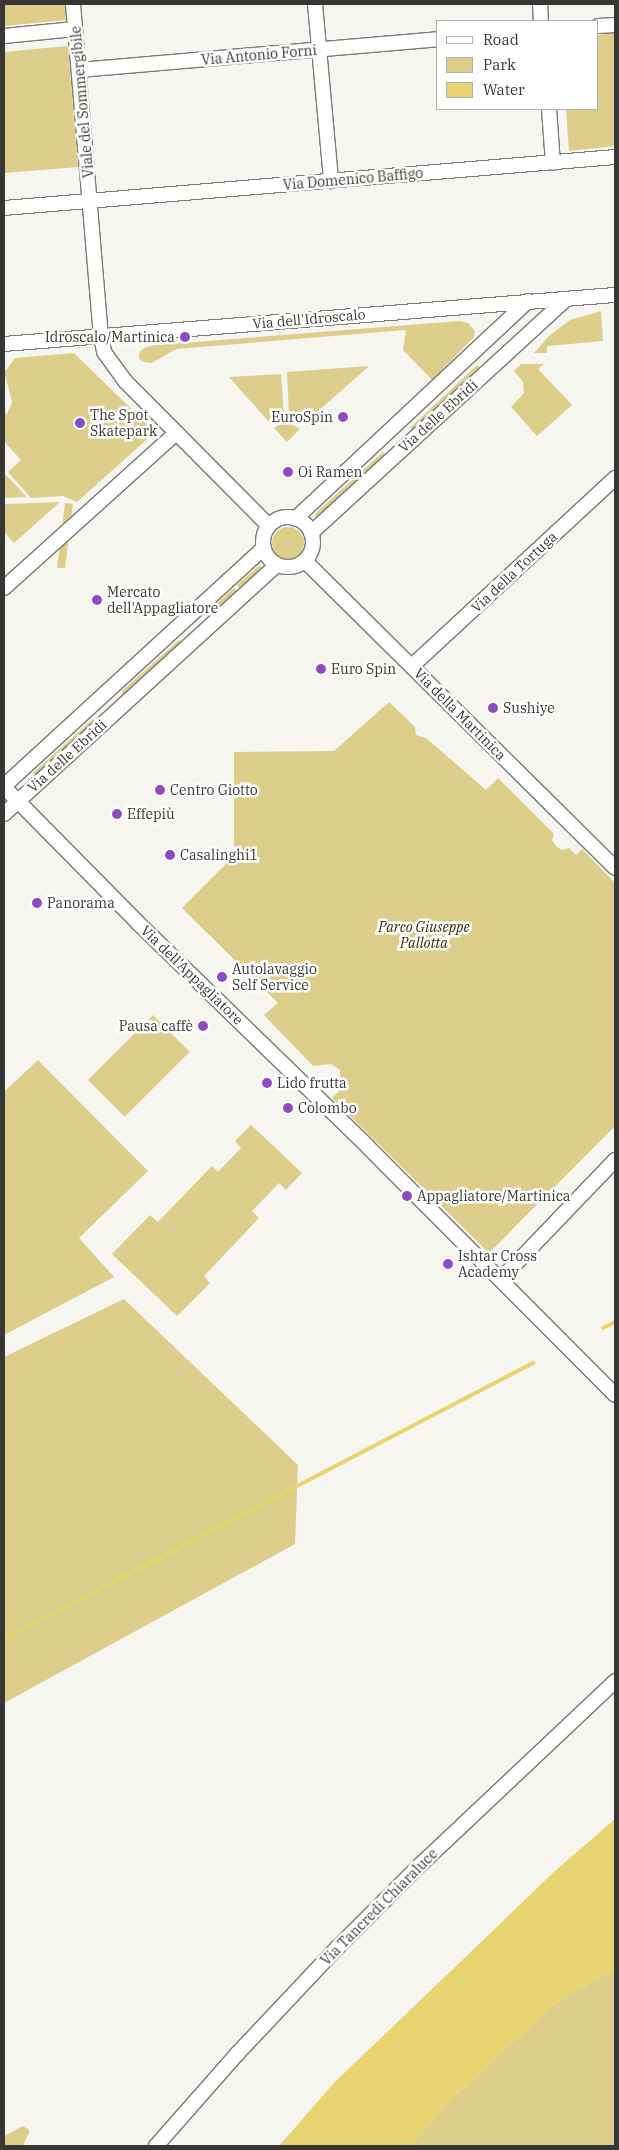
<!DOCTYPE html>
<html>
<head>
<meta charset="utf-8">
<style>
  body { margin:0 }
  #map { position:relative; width:619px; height:2150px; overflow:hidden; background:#f6f5ef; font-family:"IBM Plex Serif",serif }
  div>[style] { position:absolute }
  .green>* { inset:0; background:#dcce8a; transform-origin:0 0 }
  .round { border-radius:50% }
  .water>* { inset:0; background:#e7d36f }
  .stream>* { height:4px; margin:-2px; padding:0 2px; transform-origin:2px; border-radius:2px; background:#e7d36f }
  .roads { filter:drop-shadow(1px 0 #7b7a75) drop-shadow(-1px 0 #7b7a75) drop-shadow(0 1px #7b7a75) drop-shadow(0 -1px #7b7a75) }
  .minor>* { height:14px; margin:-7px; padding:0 7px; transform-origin:7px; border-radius:7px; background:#fff }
  .minor>.ring { margin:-7px; padding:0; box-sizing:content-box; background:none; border:14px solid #fff; border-radius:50% }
  .dots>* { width:14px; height:14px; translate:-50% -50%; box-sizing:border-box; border:2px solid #fff; border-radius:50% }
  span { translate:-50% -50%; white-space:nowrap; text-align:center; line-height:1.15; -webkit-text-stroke:5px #fff; paint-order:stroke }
  .street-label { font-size:14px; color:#383735 }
  .poi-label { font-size:14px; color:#383735 }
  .right { translate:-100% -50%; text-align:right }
  .left { translate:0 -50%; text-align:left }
  .park-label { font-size:14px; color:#332a00; font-style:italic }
  .frame { position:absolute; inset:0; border:5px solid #383735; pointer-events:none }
  .legend { position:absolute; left:436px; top:20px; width:162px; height:90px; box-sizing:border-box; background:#fff; border:1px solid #afafae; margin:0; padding:6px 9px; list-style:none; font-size:15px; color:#383735 }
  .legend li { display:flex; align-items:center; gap:10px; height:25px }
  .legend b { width:25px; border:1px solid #afafae }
</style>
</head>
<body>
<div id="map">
  <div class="green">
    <div style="clip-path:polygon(4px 4px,65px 4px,66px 20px,4px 26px)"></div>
    <div style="clip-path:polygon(615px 33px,615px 146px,569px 151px,566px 109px,598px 109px,598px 35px)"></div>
    <div style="clip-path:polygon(68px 46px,78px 167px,4px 173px,4px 52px)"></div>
    <div style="clip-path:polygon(601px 311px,603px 341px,547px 346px,547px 353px,534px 353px,549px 336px,570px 320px)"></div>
    <div style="clip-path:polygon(460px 321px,468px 323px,475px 331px,474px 337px,432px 380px,403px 350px,406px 330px,176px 349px,152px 363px,144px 362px,139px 359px,139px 355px,140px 351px,146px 347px,157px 345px)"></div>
    <div style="clip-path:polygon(74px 353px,155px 432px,77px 502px,63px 496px,31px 498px,8px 472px,21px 460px,4px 441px,4px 412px,7px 414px,12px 402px,4px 371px,7px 369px,15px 358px)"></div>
    <div style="clip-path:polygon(521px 364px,544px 364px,538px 369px,572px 405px,537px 436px,511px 407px,524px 393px,523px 382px,514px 371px)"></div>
    <div style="clip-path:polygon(477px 365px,481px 368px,414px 430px,410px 428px)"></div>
    <div style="clip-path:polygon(369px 366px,306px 422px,296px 415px,289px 414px,287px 372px)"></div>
    <div style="clip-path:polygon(281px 374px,284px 416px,270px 423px,229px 377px)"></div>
    <div style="clip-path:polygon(289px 423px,300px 429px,287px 442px,274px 428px,279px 425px)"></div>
    <div style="clip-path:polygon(383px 452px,386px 455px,317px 518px,315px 517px,316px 513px)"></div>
    <div style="clip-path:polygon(5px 474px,27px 497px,4px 498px)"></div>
    <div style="clip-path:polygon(60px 502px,14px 543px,4px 532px,4px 504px)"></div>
    <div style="left:65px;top:503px;width:8px;height:65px;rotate:7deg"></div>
    <div class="round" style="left:272px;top:527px;width:32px;height:32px"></div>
    <div style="clip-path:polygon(260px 565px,263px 570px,241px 590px,237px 585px)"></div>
    <div style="clip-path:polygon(234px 588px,238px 592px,210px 617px,207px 616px,207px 612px)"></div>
    <div style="clip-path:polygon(179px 640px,182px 643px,122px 696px,122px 691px)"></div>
    <div style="clip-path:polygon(389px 702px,415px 727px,416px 735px,426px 738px,486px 790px,498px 778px,554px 834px,552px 840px,557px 847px,562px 850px,569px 848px,576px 855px,582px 849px,615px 883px,615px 1126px,489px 1253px,332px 1098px,339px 1091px,340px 1070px,331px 1064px,313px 1066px,264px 1015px,278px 1003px,182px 908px,234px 856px,234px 752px,334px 751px)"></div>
    <div style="clip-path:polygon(93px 719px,96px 722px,37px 777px,33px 773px)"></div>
    <div style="left:153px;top:1015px;width:52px;height:92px;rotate:45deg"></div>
    <div style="clip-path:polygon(38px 1060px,148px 1171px,79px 1238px,114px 1277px,4px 1335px,4px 1092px)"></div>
    <div style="clip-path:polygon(251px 1125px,302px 1173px,286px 1190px,279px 1183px,252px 1211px,259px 1218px,204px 1276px,210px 1283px,177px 1316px,112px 1254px,150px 1215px,158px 1222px,212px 1166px,218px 1172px,241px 1148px,235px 1141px)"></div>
    <div style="clip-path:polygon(124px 1299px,298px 1465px,295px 1544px,4px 1703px,4px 1357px)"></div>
    <div style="clip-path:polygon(615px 1969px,615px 2146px,410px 2146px,453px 2097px,473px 2081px,506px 2047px,524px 2034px,554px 2004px)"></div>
    <div style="clip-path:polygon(23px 2126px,29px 2130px,29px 2133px,23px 2145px,4px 2146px,4px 2136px)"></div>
  </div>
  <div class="water">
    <div style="clip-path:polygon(615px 1819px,615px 1969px,554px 2004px,524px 2034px,506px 2047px,473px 2081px,453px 2097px,410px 2146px,279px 2146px,334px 2083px,555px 1871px)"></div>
  </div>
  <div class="stream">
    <div style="left:603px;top:1328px;width:13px;rotate:-27deg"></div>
    <div style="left:4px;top:1639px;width:597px;rotate:-27.55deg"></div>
  </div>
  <div class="roads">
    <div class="minor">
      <div style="left:73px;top:4px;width:333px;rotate:85.2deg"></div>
      <div style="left:101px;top:336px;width:16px;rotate:79deg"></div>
      <div style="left:104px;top:352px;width:36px;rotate:54deg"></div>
      <div style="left:125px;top:381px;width:204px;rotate:45.2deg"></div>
      <div style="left:315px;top:4px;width:178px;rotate:84.8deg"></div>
      <div style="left:540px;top:4px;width:17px;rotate:87deg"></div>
      <div style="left:598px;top:26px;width:17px;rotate:-3deg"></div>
      <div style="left:4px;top:36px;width:71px;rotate:-5.6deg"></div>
      <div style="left:79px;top:70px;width:360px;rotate:-4.9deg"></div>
      <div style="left:549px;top:109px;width:54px;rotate:85.8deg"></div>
      <div style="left:4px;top:208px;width:613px;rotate:-4.77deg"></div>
      <div style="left:4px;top:344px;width:613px;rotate:-4.59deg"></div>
      <div class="ring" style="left:263px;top:517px;width:36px;height:36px"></div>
      <div style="left:295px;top:519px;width:319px;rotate:-43.1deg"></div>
      <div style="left:311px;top:533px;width:345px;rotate:-42.5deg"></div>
      <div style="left:305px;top:561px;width:436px;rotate:44.7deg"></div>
      <div style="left:4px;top:588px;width:232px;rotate:-42deg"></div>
      <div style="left:412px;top:666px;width:277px;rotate:-42.8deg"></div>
      <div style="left:4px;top:786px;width:352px;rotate:-42.5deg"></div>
      <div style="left:4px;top:787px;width:190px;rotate:45.4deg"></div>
      <div style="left:137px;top:922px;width:322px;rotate:44.2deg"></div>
      <div style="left:368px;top:1147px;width:350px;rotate:45.1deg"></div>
      <div style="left:4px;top:814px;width:369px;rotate:-42.4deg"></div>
      <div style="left:501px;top:1279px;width:165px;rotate:-46.2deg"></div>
      <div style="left:156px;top:2146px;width:123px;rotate:-48.6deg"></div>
      <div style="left:237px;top:2054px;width:147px;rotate:-46.7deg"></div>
      <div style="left:338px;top:1947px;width:115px;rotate:-45deg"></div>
      <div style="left:419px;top:1866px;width:270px;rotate:-43.3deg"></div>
    </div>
  </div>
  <div class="dots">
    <div style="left:185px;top:337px;background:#8e4bc0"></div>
    <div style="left:343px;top:417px;background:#8e4bc0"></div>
    <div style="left:80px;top:423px;background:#8e4bc0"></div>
    <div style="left:288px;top:472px;background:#8e4bc0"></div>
    <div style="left:97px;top:600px;background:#8e4bc0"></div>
    <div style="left:321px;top:669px;background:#8e4bc0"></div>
    <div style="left:493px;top:708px;background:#8e4bc0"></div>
    <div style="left:160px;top:790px;background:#8e4bc0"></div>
    <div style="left:117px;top:814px;background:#8e4bc0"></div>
    <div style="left:170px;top:855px;background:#8e4bc0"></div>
    <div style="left:37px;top:903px;background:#8e4bc0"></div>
    <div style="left:222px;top:977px;background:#8e4bc0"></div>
    <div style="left:203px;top:1026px;background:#8e4bc0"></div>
    <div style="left:267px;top:1083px;background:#8e4bc0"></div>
    <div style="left:288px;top:1108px;background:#8e4bc0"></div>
    <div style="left:407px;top:1196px;background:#8e4bc0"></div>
    <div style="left:448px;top:1264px;background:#8e4bc0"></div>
  </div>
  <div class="street-label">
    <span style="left:259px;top:55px;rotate:-5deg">Via Antonio Forni</span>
    <span style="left:82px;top:102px;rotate:-95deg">Viale del Sommergibile</span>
    <span style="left:353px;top:179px;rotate:-5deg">Via Domenico Baffigo</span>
    <span style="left:309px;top:319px;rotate:-5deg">Via dell'Idroscalo</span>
    <span style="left:438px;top:416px;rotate:-42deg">Via delle Ebridi</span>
    <span style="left:514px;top:572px;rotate:-43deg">Via della Tortuga</span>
    <span style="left:460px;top:714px;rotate:45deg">Via della Martinica</span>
    <span style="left:67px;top:756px;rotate:-42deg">Via delle Ebridi</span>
    <span style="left:192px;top:975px;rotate:44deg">Via dell'Appagliatore</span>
    <span style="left:379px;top:1907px;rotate:-45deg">Via Tancredi Chiaraluce</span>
  </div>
  <div class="poi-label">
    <span class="right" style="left:175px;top:337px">Idroscalo/Martinica</span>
    <span class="left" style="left:90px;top:423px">The Spot<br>Skatepark</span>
    <span class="right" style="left:333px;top:417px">EuroSpin</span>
    <span class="left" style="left:298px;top:472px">Oi Ramen</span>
    <span class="left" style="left:107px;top:600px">Mercato<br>dell'Appagliatore</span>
    <span class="left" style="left:331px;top:669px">Euro Spin</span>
    <span class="left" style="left:503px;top:708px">Sushiye</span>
    <span class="left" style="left:170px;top:790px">Centro Giotto</span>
    <span class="left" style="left:127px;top:814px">Effepiù</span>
    <span class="left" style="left:180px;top:855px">Casalinghi1</span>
    <span class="left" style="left:47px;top:903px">Panorama</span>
    <span class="left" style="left:232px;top:977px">Autolavaggio<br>Self Service</span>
    <span class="right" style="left:193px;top:1026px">Pausa caffè</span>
    <span class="left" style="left:277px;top:1083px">Lido frutta</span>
    <span class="left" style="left:298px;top:1108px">Colombo</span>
    <span class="left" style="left:417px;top:1196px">Appagliatore/Martinica</span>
    <span class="left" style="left:458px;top:1264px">Ishtar Cross<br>Academy</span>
  </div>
  <div class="park-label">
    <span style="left:424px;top:935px">Parco Giuseppe<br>Pallotta</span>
  </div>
  <div class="frame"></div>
  <ul class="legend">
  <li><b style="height:6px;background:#fff"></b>Road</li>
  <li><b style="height:14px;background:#dcce8a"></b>Park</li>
  <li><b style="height:14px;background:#e7d36f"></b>Water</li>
  </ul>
</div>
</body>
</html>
